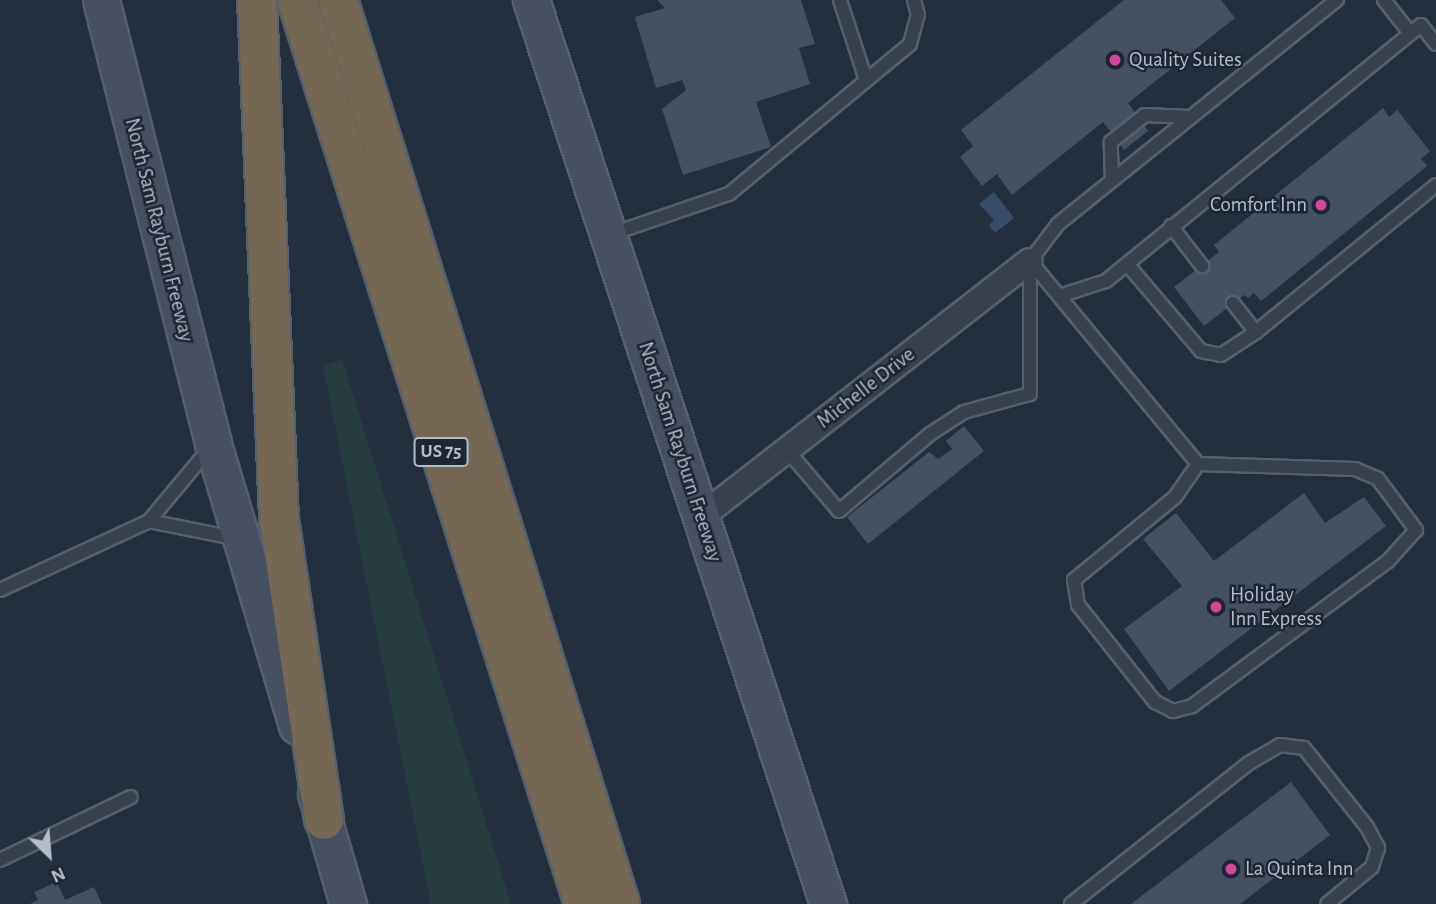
<!DOCTYPE html>
<html>
<head>
<meta charset="utf-8">
<style>
  body { margin:0 }
  #map { position:relative; width:1436px; height:904px; overflow:hidden; background:#242f3e; font-family:"Alegreya Sans",sans-serif }
  div>[style] { position:absolute }
  .green>* { inset:0; background:#263c3f }
  .water>* { inset:0; background:#394c67 }
  .building>* { inset:0; background:#455162 }
  .roads { filter:drop-shadow(2px 0 #565f6c) drop-shadow(-2px 0 #565f6c) drop-shadow(0 2px #565f6c) drop-shadow(0 -2px #565f6c) }
  .lane>* { height:12px; margin:-6px; padding:0 6px; transform-origin:6px; border-radius:6px; background:#38414e }
  .street>* { height:24px; margin:-12px; padding:0 12px; transform-origin:12px; border-radius:12px; background:#38414e }
  .secondary>* { height:35px; margin:-17.5px; padding:0 17.5px; transform-origin:17.5px; border-radius:17.5px; background:#465061 }
  .highway>* { height:38px; margin:-19px; padding:0 19px; transform-origin:19px; border-radius:19px; background:#746855 }
  .dots>* { width:19px; height:19px; translate:-50% -50%; box-sizing:border-box; border:4px solid #1d2633; border-radius:50% }
  span { translate:-50% -50%; white-space:nowrap; text-align:center; line-height:1.15; -webkit-text-stroke:5px #1d2633; paint-order:stroke }
  .shield-label span { padding:2px 5px; background:#1d2633; border:2px solid; border-radius:5px; -webkit-text-stroke-width:0 }
  .shield-label { font-size:19px; color:#b4bcc9; font-weight:700 }
  .poi-label { font-size:21px; color:#b4bcc9 }
  .left { translate:0 -50%; text-align:left }
  .right { translate:-100% -50%; text-align:right }
  .street-label { font-size:21px; color:#b4bcc9 }
  .north { position:absolute; left:14px; top:820px; width:70px; height:70px; -webkit-text-stroke:5px #1d2633; paint-order:stroke; rotate:155deg; font-size:19px; font-weight:700; line-height:28px; text-align:center; color:#b4bcc9 }
  .north::after { content:''; display:block; margin:auto; width:24px; height:32px; background:#b4bcc9; clip-path:polygon(50% 0,100% 100%,50% 72%,0 100%) }
</style>
</head>
<body>
<div id="map">
  <div class="green">
    <div style="clip-path:polygon(342px 359px,511px 904px,431px 904px,323px 366px)"></div>
  </div>
  <div class="water">
    <div style="clip-path:polygon(994px 192px,1014px 218px,995px 233px,989px 225px,994px 220px,979px 204px)"></div>
  </div>
  <div class="building">
    <div style="clip-path:polygon(657px 0,801px 0,815px 44px,799px 48px,810px 84px,756px 102px,771px 147px,683px 175px,662px 109px,686px 90px,682px 80px,656px 88px,635px 17px,665px 8px)"></div>
    <div style="clip-path:polygon(1124px 0,1221px 0,1235px 18px,1128px 103px,1148px 131px,1124px 150px,1103px 122px,1012px 195px,997px 174px,982px 186px,960px 157px,973px 146px,961px 130px)"></div>
    <div style="clip-path:polygon(1383px 108px,1389px 117px,1397px 110px,1430px 151px,1421px 159px,1427px 166px,1261px 301px,1254px 293px,1248px 298px,1244px 295px,1204px 326px,1174px 287px,1219px 252px,1214px 245px)"></div>
    <div style="clip-path:polygon(964px 426px,984px 451px,868px 544px,847px 517px,929px 452px,938px 459px,952px 449px,946px 441px)"></div>
    <div style="clip-path:polygon(1304px 493px,1325px 523px,1364px 497px,1386px 526px,1169px 691px,1124px 629px,1182px 586px,1143px 539px,1176px 513px,1214px 561px)"></div>
    <div style="clip-path:polygon(1291px 782px,1330px 835px,1240px 904px,1131px 904px)"></div>
    <div style="clip-path:polygon(57px 882px,65px 900px,94px 887px,102px 904px,30px 904px,38px 900px,34px 892px)"></div>
  </div>
  <div class="roads">
    <div class="lane">
      <div style="left:840px;top:0;width:84px;rotate:72deg"></div>
      <div style="left:1384px;top:0;width:42px;rotate:51.8deg"></div>
      <div style="left:1112px;top:180px;width:38px;rotate:-92deg"></div>
      <div style="left:1111px;top:142px;width:43px;rotate:-38.5deg"></div>
      <div style="left:1145px;top:115px;width:43px;rotate:2.7deg"></div>
      <div style="left:1171px;top:226px;width:51px;rotate:52.2deg"></div>
      <div style="left:609px;top:235px;width:127px;rotate:-18.9deg"></div>
      <div style="left:729px;top:194px;width:235px;rotate:-39.6deg"></div>
      <div style="left:910px;top:44px;width:30px;rotate:-75deg"></div>
      <div style="left:918px;top:15px;width:16px;rotate:-105deg"></div>
      <div style="left:1030px;top:261px;width:264px;rotate:50.4deg"></div>
      <div style="left:1198px;top:464px;width:157px;rotate:1.8deg"></div>
      <div style="left:1355px;top:469px;width:25px;rotate:23deg"></div>
      <div style="left:1378px;top:479px;width:64px;rotate:53.3deg"></div>
      <div style="left:1416px;top:530px;width:42px;rotate:132.1deg"></div>
      <div style="left:1388px;top:561px;width:244px;rotate:143.5deg"></div>
      <div style="left:1192px;top:706px;width:20px;rotate:165deg"></div>
      <div style="left:1173px;top:711px;width:20px;rotate:-153deg"></div>
      <div style="left:1155px;top:702px;width:124px;rotate:-128.4deg"></div>
      <div style="left:1078px;top:605px;width:25px;rotate:-99deg"></div>
      <div style="left:1074px;top:580px;width:131px;rotate:-39.4deg"></div>
      <div style="left:1175px;top:497px;width:40px;rotate:-55.1deg"></div>
      <div style="left:1127px;top:264px;width:114px;rotate:49.6deg"></div>
      <div style="left:1201px;top:351px;width:20px;rotate:11deg"></div>
      <div style="left:1221px;top:355px;width:42px;rotate:-33.3deg"></div>
      <div style="left:1256px;top:332px;width:232px;rotate:-39.2deg"></div>
      <div style="left:1059px;top:296px;width:49px;rotate:-17.7deg"></div>
      <div style="left:1106px;top:281px;width:406px;rotate:-39.1deg"></div>
      <div style="left:1421px;top:25px;width:24px;rotate:52deg"></div>
      <div style="left:1233px;top:303px;width:37px;rotate:52deg"></div>
      <div style="left:787px;top:450px;width:80px;rotate:49.6deg"></div>
      <div style="left:839px;top:511px;width:119px;rotate:-40.2deg"></div>
      <div style="left:930px;top:434px;width:40px;rotate:-32.9deg"></div>
      <div style="left:964px;top:412px;width:68px;rotate:-15.3deg"></div>
      <div style="left:1030px;top:394px;width:133px;rotate:-90deg"></div>
      <div style="left:1030px;top:261px;width:46px;rotate:-52.9deg"></div>
      <div style="left:1058px;top:224px;width:358px;rotate:-38.8deg"></div>
      <div style="left:149px;top:521px;width:91px;rotate:11.4deg"></div>
      <div style="left:0;top:590px;width:164px;rotate:-24.8deg"></div>
      <div style="left:149px;top:521px;width:94px;rotate:-50.2deg"></div>
      <div style="left:0;top:860px;width:145px;rotate:-25.7deg"></div>
      <div style="left:1071px;top:904px;width:227px;rotate:-38.4deg"></div>
      <div style="left:1249px;top:763px;width:36px;rotate:-30deg"></div>
      <div style="left:1280px;top:745px;width:24px;rotate:7deg"></div>
      <div style="left:1304px;top:748px;width:101px;rotate:51.4deg"></div>
      <div style="left:1367px;top:827px;width:24px;rotate:62deg"></div>
      <div style="left:1378px;top:848px;width:20px;rotate:108deg"></div>
      <div style="left:1372px;top:867px;width:58px;rotate:140.6deg"></div>
    </div>
    <div class="street">
      <div style="left:702px;top:516px;width:415px;rotate:-37.9deg"></div>
    </div>
    <div class="secondary">
      <div style="left:101px;top:0;width:458px;rotate:75.8deg"></div>
      <div style="left:213px;top:444px;width:294px;rotate:73.4deg"></div>
      <div style="left:531px;top:0;width:952px;rotate:71.81deg"></div>
      <div style="left:316px;top:794px;width:115px;rotate:73.8deg"></div>
    </div>
    <div class="highway">
      <div style="left:257px;top:0;width:519px;rotate:87.57deg"></div>
      <div style="left:279px;top:519px;width:304px;rotate:81.5deg"></div>
      <div style="left:297px;top:0;width:948px;rotate:72.39deg"></div>
      <div style="left:338px;top:0;width:947px;rotate:72.67deg"></div>
    </div>
  </div>
  <div class="dots">
    <div style="left:1115px;top:60px;background:#d1479c"></div>
    <div style="left:1321px;top:205px;background:#d1479c"></div>
    <div style="left:1216px;top:607px;background:#d1479c"></div>
    <div style="left:1231px;top:869px;background:#d1479c"></div>
  </div>
  <div class="shield-label">
    <span style="left:441px;top:452px">US 75</span>
  </div>
  <div class="poi-label">
    <span class="left" style="left:1129px;top:60px">Quality Suites</span>
    <span class="right" style="left:1307px;top:205px">Comfort Inn</span>
    <span class="left" style="left:1230px;top:607px">Holiday<br>Inn Express</span>
    <span class="left" style="left:1245px;top:869px">La Quinta Inn</span>
  </div>
  <div class="street-label">
    <span style="left:159px;top:230px;rotate:76deg">North Sam Rayburn Freeway</span>
    <span style="left:866px;top:388px;rotate:-38deg">Michelle Drive</span>
    <span style="left:680px;top:452px;rotate:72deg">North Sam Rayburn Freeway</span>
  </div>
  <div class="north">N</div>
</div>
</body>
</html>
